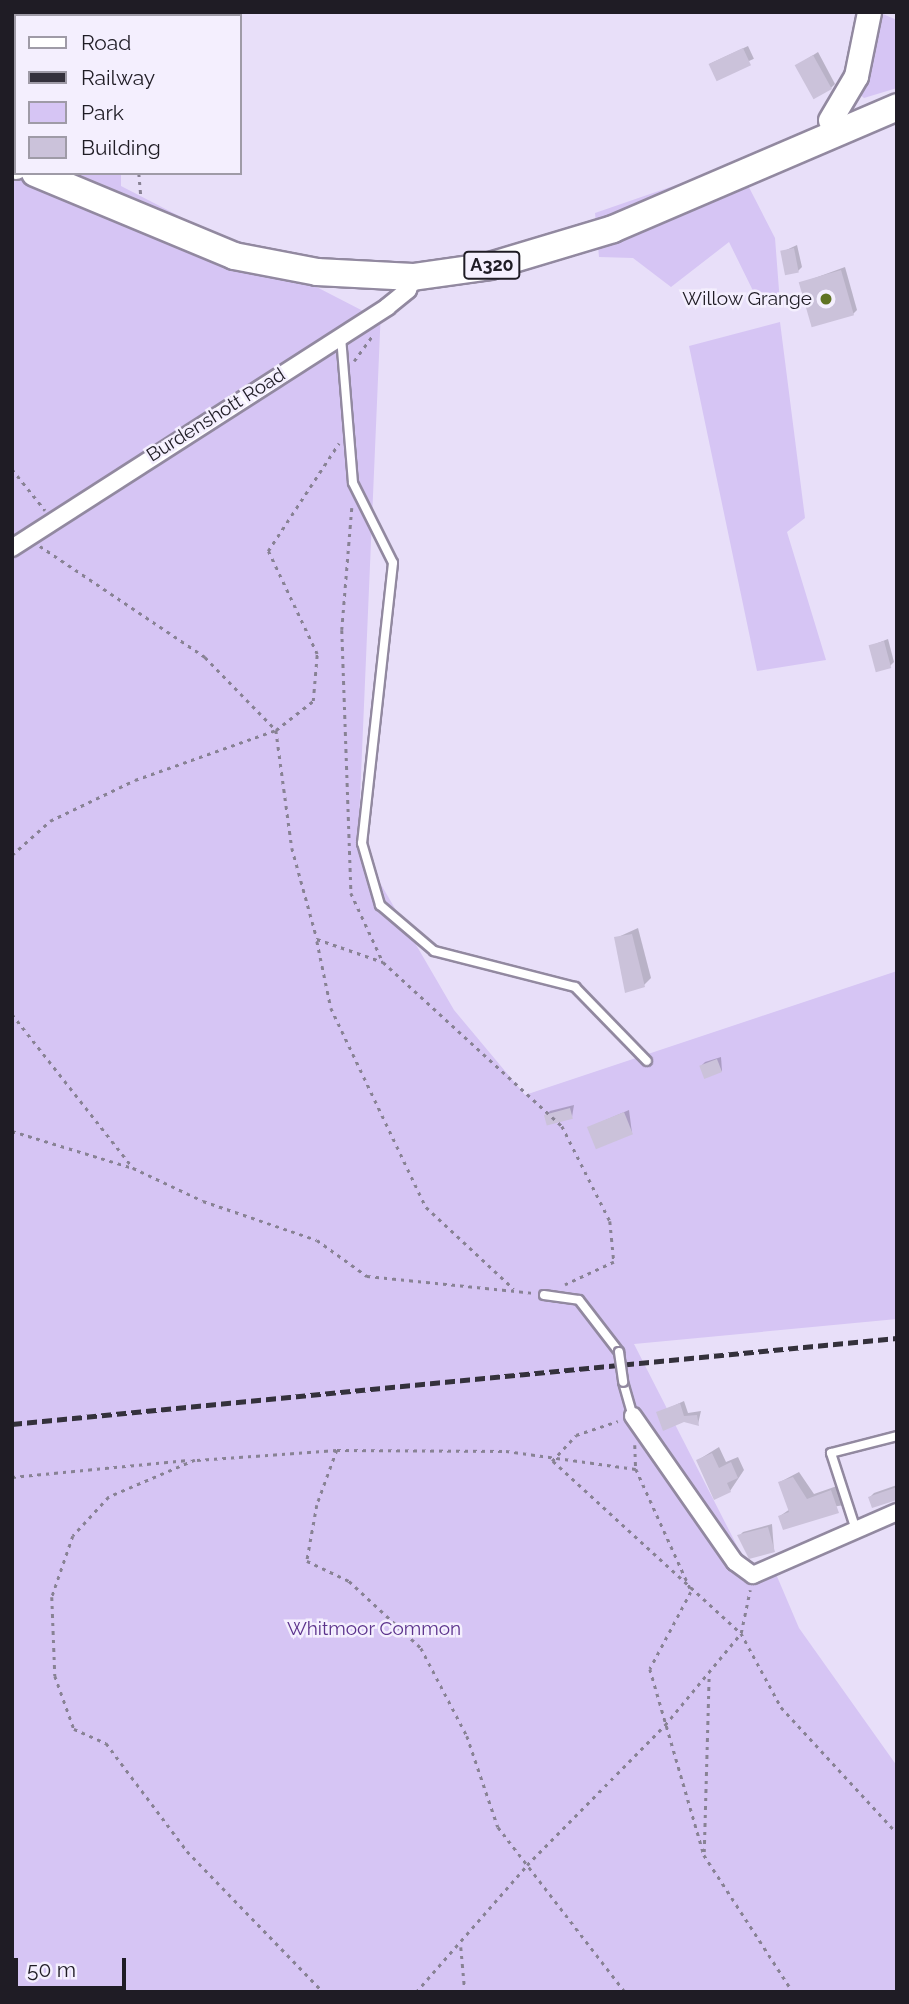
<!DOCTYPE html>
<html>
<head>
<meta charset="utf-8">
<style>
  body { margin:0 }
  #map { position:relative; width:909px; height:2004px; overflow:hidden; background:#e8dff9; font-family:Raleway,sans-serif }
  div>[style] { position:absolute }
  .green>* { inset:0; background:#d6c5f4 }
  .shadow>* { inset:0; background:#0003; transform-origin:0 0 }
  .building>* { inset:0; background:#cbc2da; transform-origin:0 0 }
  .path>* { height:2.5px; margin-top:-1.25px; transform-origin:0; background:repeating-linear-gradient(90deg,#888294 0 3.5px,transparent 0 8.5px) }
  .roads { filter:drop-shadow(2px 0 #9289a0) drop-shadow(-2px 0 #9289a0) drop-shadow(0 2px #9289a0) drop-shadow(0 -2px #9289a0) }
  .lane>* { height:8px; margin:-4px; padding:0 4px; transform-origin:4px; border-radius:4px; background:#fff }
  .street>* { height:16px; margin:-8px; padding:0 8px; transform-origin:8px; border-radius:8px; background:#fff }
  .secondary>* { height:23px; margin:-11.5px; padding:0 11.5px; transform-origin:11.5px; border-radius:11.5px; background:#fff }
  .primary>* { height:26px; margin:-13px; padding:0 13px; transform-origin:13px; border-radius:13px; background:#fff }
  .rail>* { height:4.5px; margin-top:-2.25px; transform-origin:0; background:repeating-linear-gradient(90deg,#34313c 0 10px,transparent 0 15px) }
  .bridges { filter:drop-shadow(2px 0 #9289a0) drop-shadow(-2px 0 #9289a0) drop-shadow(0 2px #9289a0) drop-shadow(0 -2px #9289a0) }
  .lane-bridge>* { height:8px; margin:-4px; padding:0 4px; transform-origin:4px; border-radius:4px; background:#fff }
  .dots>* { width:19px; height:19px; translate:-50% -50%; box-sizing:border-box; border:4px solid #f4effe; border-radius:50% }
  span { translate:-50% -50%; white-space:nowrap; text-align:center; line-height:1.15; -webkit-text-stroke:5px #f4effe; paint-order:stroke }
  .shield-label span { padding:2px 5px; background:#f4effe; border:2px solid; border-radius:5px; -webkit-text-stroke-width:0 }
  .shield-label { font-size:18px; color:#1f1c25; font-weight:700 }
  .poi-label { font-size:19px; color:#1f1c25 }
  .right { translate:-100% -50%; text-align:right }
  .street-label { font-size:19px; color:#1f1c25 }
  .park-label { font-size:19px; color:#5c338c }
  .frame { position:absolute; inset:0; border:14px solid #1f1c25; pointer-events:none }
  .legend { position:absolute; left:14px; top:14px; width:228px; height:161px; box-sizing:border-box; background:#f4effe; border:2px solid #9f9ba7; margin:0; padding:9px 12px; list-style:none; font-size:21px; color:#1f1c25 }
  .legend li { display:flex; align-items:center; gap:14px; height:35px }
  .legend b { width:35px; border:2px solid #9f9ba7 }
  .scale { position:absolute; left:14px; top:1958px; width:112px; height:32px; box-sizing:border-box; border:4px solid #1f1c25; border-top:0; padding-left:9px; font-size:21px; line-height:24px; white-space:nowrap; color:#1f1c25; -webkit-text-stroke:5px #f4effe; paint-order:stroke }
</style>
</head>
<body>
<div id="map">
  <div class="green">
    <div style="clip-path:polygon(12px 12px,117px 16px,16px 16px,16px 173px,121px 173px,121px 186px,367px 313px,381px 309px,358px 845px,454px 1010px,525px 1095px,897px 971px,897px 1319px,634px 1344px,756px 1583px,776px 1574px,799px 1628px,897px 1766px,897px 1992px,12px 1992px)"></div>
    <div style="clip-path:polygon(878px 12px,897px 20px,897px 88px,864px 98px,859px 94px)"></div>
    <div style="clip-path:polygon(737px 164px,775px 238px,780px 303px,761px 307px,729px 242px,671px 287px,633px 258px,599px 257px,595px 213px)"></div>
    <div style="clip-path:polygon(780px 322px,805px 518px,787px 532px,826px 660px,757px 671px,689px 346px)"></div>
  </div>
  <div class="shadow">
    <div style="left:748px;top:46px;width:14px;height:42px;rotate:65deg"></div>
    <div style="clip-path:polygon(818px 52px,835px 84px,831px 88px,796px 66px)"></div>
    <div style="clip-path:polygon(797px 245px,802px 267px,798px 271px,782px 252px)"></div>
    <div style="clip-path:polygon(845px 267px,857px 310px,853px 314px,801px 283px)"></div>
    <div style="clip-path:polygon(888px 639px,894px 662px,890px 666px,870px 646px)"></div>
    <div style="clip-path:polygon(638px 928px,651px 978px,644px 985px,616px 938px)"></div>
    <div style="clip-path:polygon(721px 1057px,722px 1071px,701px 1066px,705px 1062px)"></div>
    <div style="clip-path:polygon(574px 1105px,572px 1117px,546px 1115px,550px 1111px)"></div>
    <div style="clip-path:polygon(629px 1110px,632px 1133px,590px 1130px,594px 1125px)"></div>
    <div style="clip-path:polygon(684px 1401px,688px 1413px,701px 1411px,698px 1424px,658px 1413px)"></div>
    <div style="clip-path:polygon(719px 1447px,726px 1462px,738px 1457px,744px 1470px,730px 1491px,698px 1460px)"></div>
    <div style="clip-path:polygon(799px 1472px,814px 1494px,837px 1486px,844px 1505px,780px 1516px,790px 1509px,780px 1482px)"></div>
    <div style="clip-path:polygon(897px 1485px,897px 1498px,870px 1497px,874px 1493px)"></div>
    <div style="clip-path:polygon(772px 1524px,774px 1551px,739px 1536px,743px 1532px)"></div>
  </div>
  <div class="building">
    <div style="left:743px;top:48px;width:19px;height:38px;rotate:65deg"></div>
    <div style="left:813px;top:55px;width:39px;height:21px;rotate:61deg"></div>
    <div style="left:794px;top:248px;width:25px;height:14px;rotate:79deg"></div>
    <div style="left:841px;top:270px;width:47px;height:44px;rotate:74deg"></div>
    <div style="left:884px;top:641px;width:28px;height:16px;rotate:75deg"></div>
    <div style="clip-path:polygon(632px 934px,645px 987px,625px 993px,614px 937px)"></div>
    <div style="left:717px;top:1059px;width:14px;height:19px;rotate:69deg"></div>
    <div style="left:570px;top:1108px;width:11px;height:27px;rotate:75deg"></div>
    <div style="left:624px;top:1112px;width:24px;height:40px;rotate:68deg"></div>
    <div style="clip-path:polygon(680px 1403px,684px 1416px,697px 1415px,699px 1426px,684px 1422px,663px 1431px,656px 1412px)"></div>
    <div style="clip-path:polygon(712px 1453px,719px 1468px,731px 1462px,738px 1478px,727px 1483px,731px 1492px,714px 1500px,696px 1460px)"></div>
    <div style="clip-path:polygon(793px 1477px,807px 1499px,831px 1490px,839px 1513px,783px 1530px,778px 1516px,789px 1512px,778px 1482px)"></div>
    <div style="clip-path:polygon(897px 1487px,897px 1500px,872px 1508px,868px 1497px)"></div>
    <div style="clip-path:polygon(768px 1527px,775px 1552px,749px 1559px,737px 1535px)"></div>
  </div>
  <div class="path">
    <div style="left:68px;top:12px;width:4px;rotate:63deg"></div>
    <div style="left:139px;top:173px;width:23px;rotate:85deg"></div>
    <div style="left:354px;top:361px;width:31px;rotate:-54deg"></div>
    <div style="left:12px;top:469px;width:53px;rotate:51.2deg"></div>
    <div style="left:352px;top:508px;width:122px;rotate:94.7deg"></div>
    <div style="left:342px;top:630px;width:263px;rotate:88deg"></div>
    <div style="left:351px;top:893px;width:76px;rotate:65.1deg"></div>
    <div style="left:383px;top:962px;width:243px;rotate:42.5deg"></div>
    <div style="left:562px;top:1126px;width:106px;rotate:63.2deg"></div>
    <div style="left:610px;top:1221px;width:41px;rotate:84.4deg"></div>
    <div style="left:614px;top:1262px;width:54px;rotate:154.9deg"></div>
    <div style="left:40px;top:546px;width:199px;rotate:33.9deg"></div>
    <div style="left:205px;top:657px;width:102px;rotate:45.8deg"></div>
    <div style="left:276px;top:730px;width:119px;rotate:82.3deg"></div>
    <div style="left:292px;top:848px;width:94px;rotate:74.6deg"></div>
    <div style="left:317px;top:939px;width:70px;rotate:19.2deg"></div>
    <div style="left:12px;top:855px;width:51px;rotate:-41.8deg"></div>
    <div style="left:50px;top:821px;width:94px;rotate:-25.8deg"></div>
    <div style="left:135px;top:780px;width:150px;rotate:-19.5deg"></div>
    <div style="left:276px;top:730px;width:47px;rotate:-38.1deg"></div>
    <div style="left:313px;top:701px;width:47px;rotate:-85.1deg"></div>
    <div style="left:317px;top:654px;width:114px;rotate:-115.4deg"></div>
    <div style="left:268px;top:551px;width:129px;rotate:-56.7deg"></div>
    <div style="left:317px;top:941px;width:68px;rotate:78.2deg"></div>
    <div style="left:331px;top:1008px;width:221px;rotate:64.5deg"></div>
    <div style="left:426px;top:1207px;width:120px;rotate:43deg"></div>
    <div style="left:12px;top:1014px;width:196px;rotate:51.8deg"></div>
    <div style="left:133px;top:1168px;width:77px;rotate:25.2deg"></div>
    <div style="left:203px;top:1201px;width:120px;rotate:18.9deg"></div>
    <div style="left:317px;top:1240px;width:62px;rotate:35.8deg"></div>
    <div style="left:367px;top:1276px;width:167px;rotate:5.8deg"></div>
    <div style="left:12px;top:1131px;width:127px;rotate:17deg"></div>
    <div style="left:635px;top:1445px;width:24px;rotate:88deg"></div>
    <div style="left:636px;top:1469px;width:131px;rotate:65.6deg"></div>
    <div style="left:337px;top:1450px;width:59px;rotate:110deg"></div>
    <div style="left:317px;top:1505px;width:57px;rotate:100.1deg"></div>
    <div style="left:307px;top:1561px;width:47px;rotate:25.5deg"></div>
    <div style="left:349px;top:1581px;width:98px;rotate:42.9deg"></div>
    <div style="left:421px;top:1648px;width:99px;rotate:62.4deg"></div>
    <div style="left:467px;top:1736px;width:96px;rotate:71.2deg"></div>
    <div style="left:498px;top:1827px;width:208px;rotate:52.4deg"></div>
    <div style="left:195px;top:1460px;width:94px;rotate:156.7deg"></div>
    <div style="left:109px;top:1497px;width:53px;rotate:132.7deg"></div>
    <div style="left:73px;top:1536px;width:65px;rotate:109deg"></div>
    <div style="left:52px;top:1597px;width:79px;rotate:87.8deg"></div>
    <div style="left:55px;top:1676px;width:56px;rotate:70.3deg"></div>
    <div style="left:74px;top:1729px;width:35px;rotate:24deg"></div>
    <div style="left:106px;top:1743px;width:135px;rotate:53.1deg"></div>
    <div style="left:187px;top:1851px;width:196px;rotate:46deg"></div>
    <div style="left:197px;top:1460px;width:140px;rotate:-4.1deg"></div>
    <div style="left:337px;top:1450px;width:169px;rotate:0.3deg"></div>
    <div style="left:506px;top:1451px;width:131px;rotate:7.9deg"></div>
    <div style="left:552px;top:1461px;width:35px;rotate:-47deg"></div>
    <div style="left:576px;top:1435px;width:44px;rotate:-18.4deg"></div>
    <div style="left:553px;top:1461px;width:255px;rotate:42.5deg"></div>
    <div style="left:741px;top:1633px;width:84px;rotate:61.6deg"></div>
    <div style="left:781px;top:1707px;width:171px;rotate:47.4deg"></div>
    <div style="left:12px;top:1477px;width:179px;rotate:-5.5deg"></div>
    <div style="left:691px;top:1592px;width:87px;rotate:118deg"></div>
    <div style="left:650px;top:1669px;width:194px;rotate:73.8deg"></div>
    <div style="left:704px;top:1855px;width:163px;rotate:57deg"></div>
    <div style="left:704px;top:1852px;width:178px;rotate:-88.4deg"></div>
    <div style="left:461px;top:1947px;width:45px;rotate:84.9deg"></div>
    <div style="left:416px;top:1992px;width:169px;rotate:-48.8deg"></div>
    <div style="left:527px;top:1865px;width:197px;rotate:-45.4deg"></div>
    <div style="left:665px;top:1725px;width:119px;rotate:-50.4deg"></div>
    <div style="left:741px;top:1633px;width:44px;rotate:-78.2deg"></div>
  </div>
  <div class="roads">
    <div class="lane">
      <div style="left:341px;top:337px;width:146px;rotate:85.3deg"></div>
      <div style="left:353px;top:483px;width:89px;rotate:63.4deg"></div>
      <div style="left:393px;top:563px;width:282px;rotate:96.3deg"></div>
      <div style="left:362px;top:843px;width:65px;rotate:73.8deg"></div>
      <div style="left:380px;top:905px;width:71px;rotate:40.4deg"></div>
      <div style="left:434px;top:951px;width:146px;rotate:14.3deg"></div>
      <div style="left:575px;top:987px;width:103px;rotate:45.8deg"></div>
      <div style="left:544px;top:1295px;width:35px;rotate:8deg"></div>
      <div style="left:579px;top:1300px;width:66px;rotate:52.4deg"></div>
      <div style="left:623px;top:1382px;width:35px;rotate:74deg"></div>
      <div style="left:856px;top:1530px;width:81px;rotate:-108deg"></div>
      <div style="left:831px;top:1453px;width:68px;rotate:-14.4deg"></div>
    </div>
    <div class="street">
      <div style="left:12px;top:548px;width:446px;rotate:-32.7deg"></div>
      <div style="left:387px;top:307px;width:27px;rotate:-39deg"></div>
      <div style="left:408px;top:290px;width:14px;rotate:-69deg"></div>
      <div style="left:633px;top:1416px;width:178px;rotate:55.1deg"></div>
      <div style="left:735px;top:1562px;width:22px;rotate:36deg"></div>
      <div style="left:753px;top:1575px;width:157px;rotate:-23.6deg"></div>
    </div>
    <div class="secondary">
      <div style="left:830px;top:120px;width:51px;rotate:-59.4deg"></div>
      <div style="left:856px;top:76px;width:65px;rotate:-78.5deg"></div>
    </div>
    <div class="primary">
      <div style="left:12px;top:165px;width:4px;rotate:14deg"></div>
      <div style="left:35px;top:173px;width:216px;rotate:22.6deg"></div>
      <div style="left:234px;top:256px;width:85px;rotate:10.9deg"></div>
      <div style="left:317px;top:272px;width:96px;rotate:3deg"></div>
      <div style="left:413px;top:277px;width:78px;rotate:-8.1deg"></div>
      <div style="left:490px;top:266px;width:128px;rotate:-16.7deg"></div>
      <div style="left:613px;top:229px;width:309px;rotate:-23.2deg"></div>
    </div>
  </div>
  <div class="rail">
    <div style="left:12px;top:1424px;width:889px;rotate:-5.55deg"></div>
  </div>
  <div class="bridges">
    <div class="lane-bridge">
      <div style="left:619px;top:1352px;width:30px;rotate:82deg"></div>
    </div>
  </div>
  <div class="dots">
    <div style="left:826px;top:299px;background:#5f7322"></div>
  </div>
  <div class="shield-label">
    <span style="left:492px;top:265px">A320</span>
  </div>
  <div class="poi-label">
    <span class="right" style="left:812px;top:299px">Willow Grange</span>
  </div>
  <div class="street-label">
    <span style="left:216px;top:415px;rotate:-32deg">Burdenshott Road</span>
  </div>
  <div class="park-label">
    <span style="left:374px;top:1629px">Whitmoor Common</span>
  </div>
  <div class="frame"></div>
  <ul class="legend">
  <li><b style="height:9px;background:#fff"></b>Road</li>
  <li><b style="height:9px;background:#34313c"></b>Railway</li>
  <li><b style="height:19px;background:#d6c5f4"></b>Park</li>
  <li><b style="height:19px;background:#cbc2da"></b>Building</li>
  </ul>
  <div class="scale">50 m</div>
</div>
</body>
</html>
